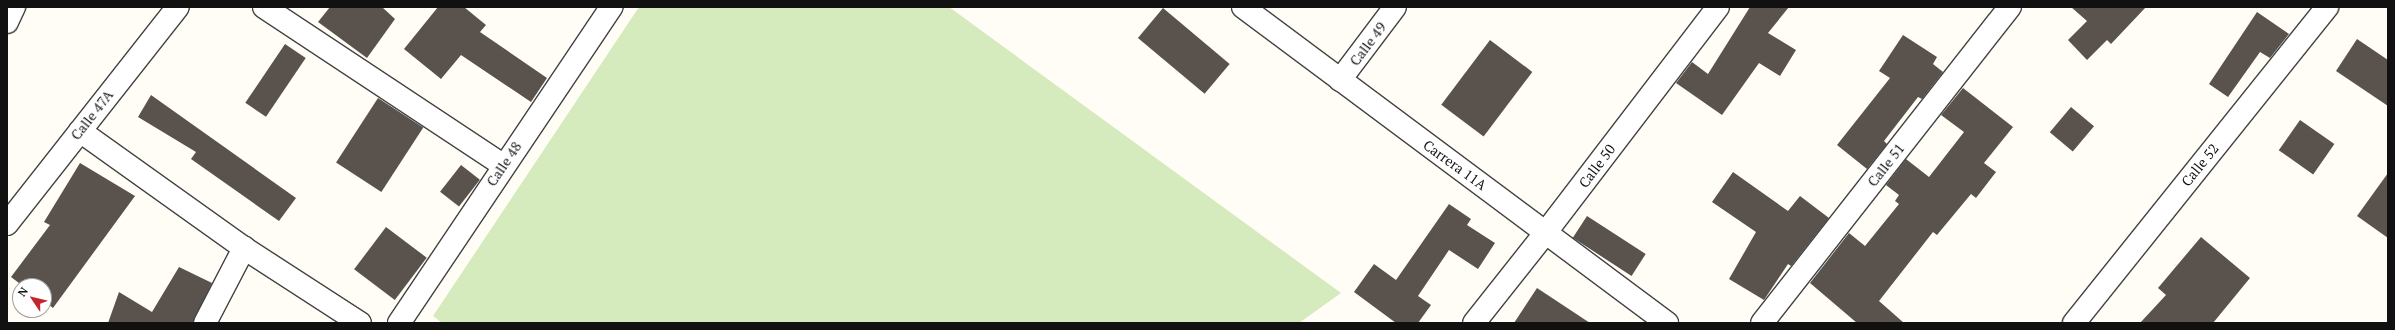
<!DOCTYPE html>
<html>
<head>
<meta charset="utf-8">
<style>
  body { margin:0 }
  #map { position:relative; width:2395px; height:330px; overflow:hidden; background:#fffdf5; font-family:"PT Serif",serif }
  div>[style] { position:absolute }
  .green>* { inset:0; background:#d5ebbd }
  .building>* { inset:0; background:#5a524d; transform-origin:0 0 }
  .roads { filter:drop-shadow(1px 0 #444) drop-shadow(-1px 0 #444) drop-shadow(0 1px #444) drop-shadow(0 -1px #444) }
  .street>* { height:22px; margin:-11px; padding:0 11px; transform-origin:11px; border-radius:11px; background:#fff }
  span { translate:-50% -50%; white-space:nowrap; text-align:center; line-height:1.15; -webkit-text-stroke:4px #fff; paint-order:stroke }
  .street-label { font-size:14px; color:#111 }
  .frame { position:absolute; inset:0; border:8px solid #111; pointer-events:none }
  .north { position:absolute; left:12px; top:278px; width:40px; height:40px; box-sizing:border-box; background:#fff; border:1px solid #a0a0a0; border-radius:50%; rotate:305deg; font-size:11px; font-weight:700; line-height:16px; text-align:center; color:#111 }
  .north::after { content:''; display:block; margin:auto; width:14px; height:18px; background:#c4262e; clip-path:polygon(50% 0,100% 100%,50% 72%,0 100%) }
</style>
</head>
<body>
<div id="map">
  <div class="green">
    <div style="clip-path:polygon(639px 7px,949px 7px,1341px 293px,1299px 323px,442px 323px,433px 316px)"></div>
  </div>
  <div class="building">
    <div style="clip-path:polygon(330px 7px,382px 7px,395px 19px,367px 58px,318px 22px)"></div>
    <div style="clip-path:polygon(438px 7px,464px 7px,486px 25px,480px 32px,547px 78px,531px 102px,461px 55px,441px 79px,404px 49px)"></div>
    <div style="clip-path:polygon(1750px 7px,1789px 7px,1768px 33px,1796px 50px,1780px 76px,1759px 63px,1722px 115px,1676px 83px,1692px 62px,1708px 74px)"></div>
    <div style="clip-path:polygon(2071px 7px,2146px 7px,2111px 44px,2107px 40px,2087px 60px,2068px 40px,2087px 21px)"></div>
    <div style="left:1163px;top:8px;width:87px;height:39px;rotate:40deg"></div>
    <div style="clip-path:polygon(2257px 12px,2289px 34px,2270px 58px,2260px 52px,2228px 97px,2209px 84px)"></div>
    <div style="clip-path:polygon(1903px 35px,1937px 57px,1933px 64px,1943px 72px,1922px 99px,1918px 97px,1884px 141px,1887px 144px,1867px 169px,1837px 145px,1890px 78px,1879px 71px)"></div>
    <div style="clip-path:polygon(2357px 39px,2388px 60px,2388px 106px,2336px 71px)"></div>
    <div style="left:1490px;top:40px;width:53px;height:81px;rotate:37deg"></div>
    <div style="left:285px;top:44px;width:25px;height:71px;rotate:34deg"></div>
    <div style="clip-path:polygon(1963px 88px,2013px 127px,1984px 163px,1996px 172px,1976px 198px,1971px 194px,1937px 235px,1933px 232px,1879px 301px,1904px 323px,1857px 323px,1810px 283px,1849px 233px,1865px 246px,1899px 204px,1895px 201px,1899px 195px,1886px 185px,1906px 159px,1929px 177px,1964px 132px,1941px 115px)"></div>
    <div style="clip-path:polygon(151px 95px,296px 198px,279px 221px,191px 159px,196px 152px,138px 117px)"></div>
    <div style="left:378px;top:98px;width:54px;height:77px;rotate:33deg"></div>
    <div style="left:2071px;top:107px;width:30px;height:33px;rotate:40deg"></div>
    <div style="left:2300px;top:120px;width:42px;height:37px;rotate:35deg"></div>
    <div style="clip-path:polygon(80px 163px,135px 196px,53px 308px,44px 301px,44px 286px,23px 286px,11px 277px,50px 225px,44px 222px)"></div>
    <div style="left:461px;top:165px;width:24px;height:34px;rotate:38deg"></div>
    <div style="clip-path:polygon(1733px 172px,1788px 211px,1800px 196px,1829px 218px,1791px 266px,1788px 264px,1764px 300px,1729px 279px,1756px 232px,1712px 202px)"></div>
    <div style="clip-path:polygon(2388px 173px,2388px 238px,2357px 216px)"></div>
    <div style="clip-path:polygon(1449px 204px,1471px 219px,1467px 225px,1495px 243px,1478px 269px,1449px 250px,1418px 296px,1431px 305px,1418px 323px,1396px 323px,1354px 292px,1374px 264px,1396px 280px)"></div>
    <div style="left:1587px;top:216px;width:70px;height:26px;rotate:33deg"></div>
    <div style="left:386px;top:227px;width:51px;height:53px;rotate:37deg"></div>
    <div style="clip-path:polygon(2201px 237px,2250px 278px,2213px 323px,2140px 323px,2166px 295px,2158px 288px)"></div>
    <div style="clip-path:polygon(179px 267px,212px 283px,193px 323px,108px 323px,119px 292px,152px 312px)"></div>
    <div style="clip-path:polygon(1537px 288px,1590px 323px,1514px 323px)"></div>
  </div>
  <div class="roads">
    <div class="street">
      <div style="left:264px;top:7px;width:287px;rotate:33.5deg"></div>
      <div style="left:1243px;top:7px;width:529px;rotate:36.7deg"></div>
      <div style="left:7px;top:22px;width:17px;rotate:-65deg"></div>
      <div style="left:1340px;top:80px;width:91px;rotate:-53deg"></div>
      <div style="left:80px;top:131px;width:201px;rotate:35.5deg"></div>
      <div style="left:244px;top:248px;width:138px;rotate:32.9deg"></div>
      <div style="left:7px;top:224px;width:276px;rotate:-51.8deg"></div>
      <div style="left:205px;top:323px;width:85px;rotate:-62.5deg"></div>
      <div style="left:399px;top:323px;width:381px;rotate:-56.1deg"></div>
      <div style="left:1474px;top:323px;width:116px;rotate:-51.6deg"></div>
      <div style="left:1546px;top:232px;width:283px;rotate:-52.6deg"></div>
      <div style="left:1762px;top:323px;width:402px;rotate:-51.9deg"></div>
      <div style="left:2074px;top:323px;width:405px;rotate:-51.3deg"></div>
    </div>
  </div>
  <div class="street-label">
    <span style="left:1368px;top:44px;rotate:-53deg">Calle 49</span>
    <span style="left:92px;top:115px;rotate:-52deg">Calle 47A</span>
    <span style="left:504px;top:164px;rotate:-56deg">Calle 48</span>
    <span style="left:1455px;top:165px;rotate:36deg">Carrera 11A</span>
    <span style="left:1886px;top:165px;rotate:-52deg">Calle 51</span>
    <span style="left:2200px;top:165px;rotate:-51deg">Calle 52</span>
    <span style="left:1597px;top:166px;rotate:-53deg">Calle 50</span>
  </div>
  <div class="frame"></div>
  <div class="north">N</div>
</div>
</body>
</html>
